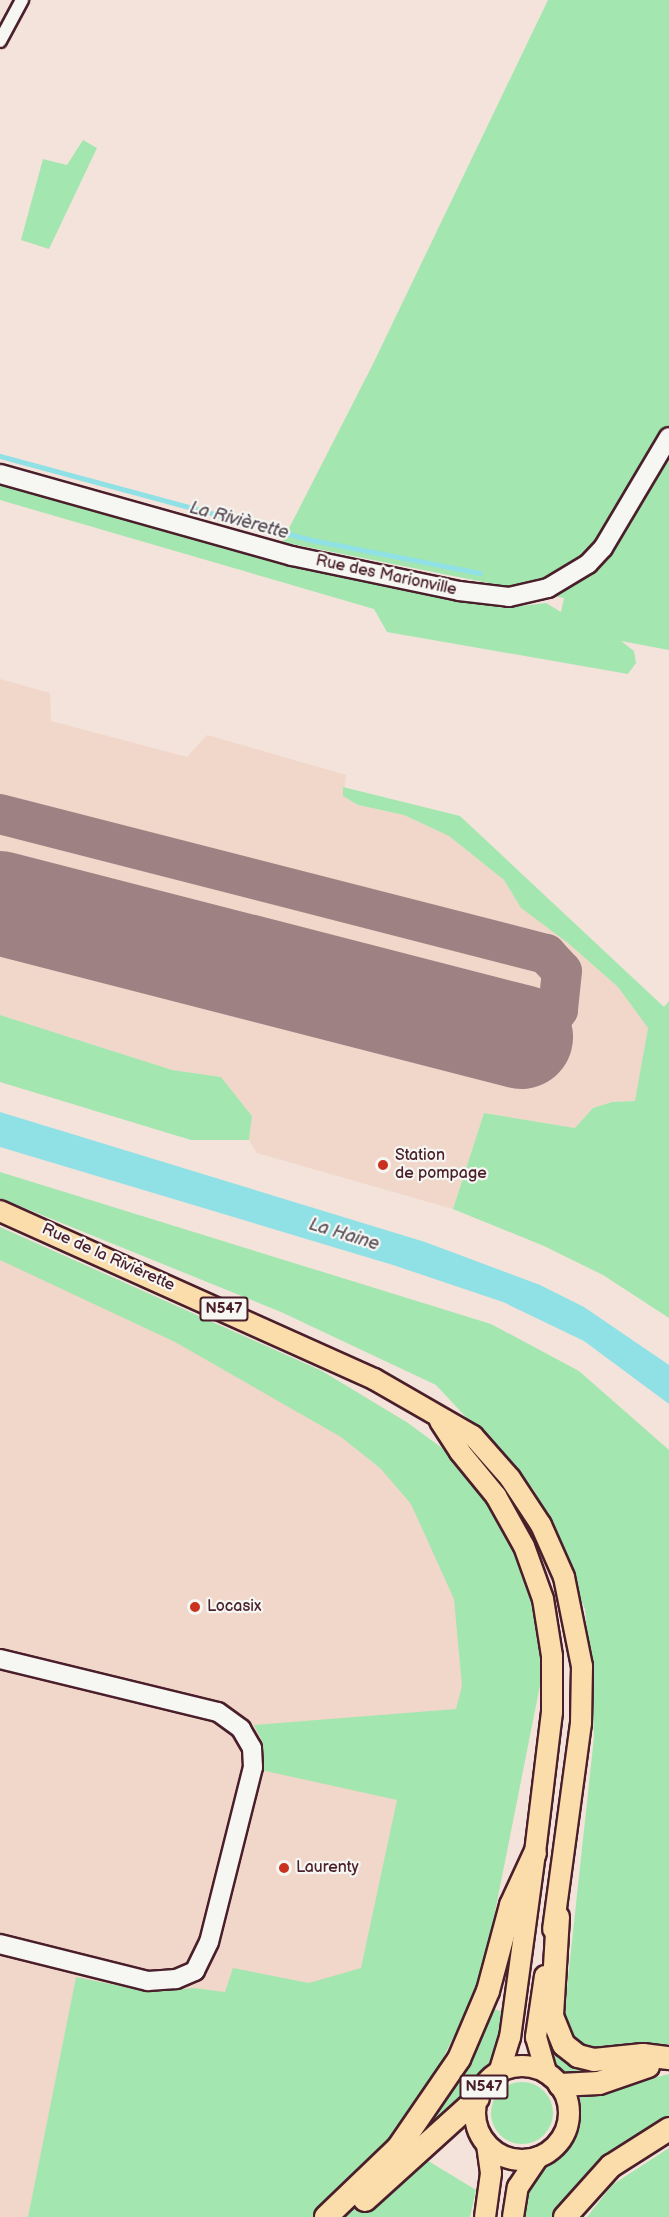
<!DOCTYPE html>
<html>
<head>
<meta charset="utf-8">
<style>
  body { margin:0 }
  #map { position:relative; width:669px; height:2217px; overflow:hidden; background:#f3e3da; font-family:"Balsamiq Sans",sans-serif }
  div>[style] { position:absolute }
  .built>* { inset:0; background:#f1d6ca }
  .green>* { inset:0; background:#a4e6b0 }
  .round { border-radius:50% }
  .water>* { inset:0; background:#8fe1e5 }
  .stream>* { height:4.5px; margin:-2.25px; padding:0 2.25px; transform-origin:2.25px; border-radius:2.25px; background:#8fe1e5 }
  .taxiway>* { height:40px; margin:-20px; padding:0 20px; transform-origin:20px; border-radius:20px; background:#9e8182 }
  .runway>* { height:104px; margin:-52px; padding:0 52px; transform-origin:52px; border-radius:52px; background:#9e8182 }
  .roads { filter:drop-shadow(2px 0 #4a1f2b) drop-shadow(-2px 0 #4a1f2b) drop-shadow(0 2px #4a1f2b) drop-shadow(0 -2px #4a1f2b) }
  .street>* { height:12px; margin:-6px; padding:0 6px; transform-origin:6px; border-radius:6px; background:#f6f6f2 }
  .secondary>* { height:18px; margin:-9px; padding:0 9px; transform-origin:9px; border-radius:9px; background:#f6f6f2 }
  .primary>* { height:20px; margin:-10px; padding:0 10px; transform-origin:10px; border-radius:10px; background:#fbddab }
  .primary>.ring { margin:-10px; padding:0; box-sizing:content-box; background:none; border:20px solid #fbddab; border-radius:50% }
  .highway>* { height:22px; margin:-11px; padding:0 11px; transform-origin:11px; border-radius:11px; background:#fbddab }
  .dots>* { width:16px; height:16px; translate:-50% -50%; box-sizing:border-box; border:3px solid #f6f6f2; border-radius:50% }
  span { translate:-50% -50%; white-space:nowrap; text-align:center; line-height:1.15; -webkit-text-stroke:4.5px #f6f6f2; paint-order:stroke }
  .shield-label span { padding:2px 4px; background:#f6f6f2; border:2px solid; border-radius:4px; -webkit-text-stroke-width:0 }
  .shield-label { font-size:15px; color:#4a1f2b; font-weight:700 }
  .street-label { font-size:16px; color:#4a1f2b }
  .poi-label { font-size:16px; color:#4a1f2b }
  .left { translate:0 -50%; text-align:left }
  .water-label { font-size:18px; color:#5b505a; font-style:italic }
</style>
</head>
<body>
<div id="map">
  <div class="built">
    <div style="clip-path:polygon(0 679px,50px 693px,51px 721px,187px 757px,207px 735px,346px 775px,344px 796px,357px 805px,404px 815px,449px 836px,504px 880px,521px 908px,568px 943px,618px 987px,648px 1028px,636px 1101px,612px 1102px,593px 1108px,575px 1128px,484px 1113px,453px 1209px,257px 1153px,249px 1140px,252px 1116px,221px 1077px,172px 1070px,0 1015px)"></div>
    <div style="clip-path:polygon(0 1227px,322px 1371px,408px 1423px,541px 1637px,542px 1675px,481px 1982px,284px 2217px,0 2217px)"></div>
  </div>
  <div class="green">
    <div style="clip-path:polygon(548px 0,669px 0,669px 650px,621px 641px,634px 651px,636px 663px,628px 674px,387px 632px,374px 609px,0 500px,0 485px,283px 564px,503px 608px,546px 603px,561px 612px,564px 598px,282px 542px,372px 366px)"></div>
    <div style="clip-path:polygon(83px 140px,97px 148px,49px 249px,21px 240px,43px 159px,67px 165px)"></div>
    <div style="clip-path:polygon(343px 787px,460px 816px,664px 1007px,669px 1001px,669px 1318px,603px 1275px,544px 1246px,453px 1209px,484px 1113px,575px 1128px,593px 1108px,612px 1102px,635px 1101px,648px 1028px,618px 987px,568px 943px,521px 908px,504px 880px,449px 836px,404px 815px,358px 805px,343px 796px)"></div>
    <div style="clip-path:polygon(0 1015px,172px 1070px,221px 1077px,252px 1116px,249px 1140px,191px 1140px,0 1082px)"></div>
    <div style="clip-path:polygon(0 1172px,491px 1324px,579px 1371px,669px 1450px,669px 2044px,585px 2049px,563px 2025px,594px 1737px,591px 1674px,585px 1609px,534px 1490px,436px 1385px,281px 1312px,0 1198px)"></div>
    <div style="clip-path:polygon(0 1227px,322px 1371px,408px 1423px,461px 1462px,513px 1537px,532px 1583px,541px 1637px,542px 1675px,481px 1982px,427px 2090px,409px 2149px,449px 2093px,493px 2009px,504px 2012px,495px 2057px,475px 2076px,453px 2110px,412px 2151px,476px 2190px,470px 2217px,28px 2217px,76px 1977px,149px 1992px,194px 1988px,225px 1992px,233px 1968px,309px 1983px,361px 1968px,397px 1800px,261px 1770px,263px 1743px,254px 1725px,456px 1709px,462px 1686px,454px 1599px,411px 1504px,380px 1468px,341px 1437px,175px 1342px,0 1260px)"></div>
    <div style="clip-path:polygon(545px 2026px,602px 2068px,601px 2072px,569px 2074px,556px 2065px,545px 2049px)"></div>
    <div style="clip-path:polygon(669px 2074px,669px 2122px,567px 2199px,554px 2217px,520px 2217px,522px 2198px,539px 2170px,560px 2158px,574px 2140px,581px 2115px,580px 2097px)"></div>
    <div class="round" style="left:491px;top:2082px;width:62px;height:62px"></div>
    <div style="clip-path:polygon(669px 2148px,669px 2217px,587px 2217px,612px 2185px)"></div>
  </div>
  <div class="water">
    <div style="clip-path:polygon(0 1112px,425px 1242px,540px 1285px,584px 1307px,669px 1365px,669px 1404px,584px 1341px,503px 1302px,393px 1265px,0 1147px)"></div>
  </div>
  <div class="stream">
    <div style="left:0;top:456px;width:323px;rotate:15.1deg"></div>
    <div style="left:312px;top:540px;width:171px;rotate:11.1deg"></div>
  </div>
  <div class="taxiway">
    <div style="left:0;top:814px;width:564px;rotate:14.38deg"></div>
    <div style="left:546px;top:954px;width:23px;rotate:47deg"></div>
    <div style="left:562px;top:971px;width:39px;rotate:96deg"></div>
    <div style="left:558px;top:1010px;width:33px;rotate:130deg"></div>
    <div style="left:537px;top:1035px;width:16px;rotate:173deg"></div>
  </div>
  <div class="runway">
    <div style="left:0;top:903px;width:538px;rotate:14.42deg"></div>
  </div>
  <div class="roads">
    <div class="street">
      <div style="left:0;top:41px;width:47px;rotate:-61.8deg"></div>
    </div>
    <div class="secondary">
      <div style="left:0;top:474px;width:303px;rotate:15.7deg"></div>
      <div style="left:292px;top:556px;width:171px;rotate:11.8deg"></div>
      <div style="left:459px;top:591px;width:50px;rotate:6.8deg"></div>
      <div style="left:509px;top:597px;width:40px;rotate:-13deg"></div>
      <div style="left:548px;top:588px;width:47px;rotate:-31deg"></div>
      <div style="left:588px;top:564px;width:22px;rotate:-47deg"></div>
      <div style="left:603px;top:548px;width:129px;rotate:-59.3deg"></div>
      <div style="left:0;top:1659px;width:224px;rotate:13.7deg"></div>
      <div style="left:218px;top:1712px;width:29px;rotate:36deg"></div>
      <div style="left:241px;top:1729px;width:22px;rotate:60deg"></div>
      <div style="left:252px;top:1748px;width:19px;rotate:87deg"></div>
      <div style="left:253px;top:1767px;width:180px;rotate:104.1deg"></div>
      <div style="left:209px;top:1942px;width:32px;rotate:116deg"></div>
      <div style="left:195px;top:1971px;width:21px;rotate:157deg"></div>
      <div style="left:176px;top:1979px;width:28px;rotate:176deg"></div>
      <div style="left:148px;top:1981px;width:153px;rotate:-166deg"></div>
    </div>
    <div class="primary">
      <div style="left:0;top:1211px;width:410px;rotate:24.2deg"></div>
      <div style="left:374px;top:1379px;width:114px;rotate:29.9deg"></div>
      <div style="left:473px;top:1436px;width:56px;rotate:48.6deg"></div>
      <div style="left:510px;top:1478px;width:56px;rotate:56.6deg"></div>
      <div style="left:541px;top:1525px;width:57px;rotate:66.1deg"></div>
      <div style="left:564px;top:1577px;width:91px;rotate:78.6deg"></div>
      <div style="left:582px;top:1666px;width:57px;rotate:91deg"></div>
      <div style="left:581px;top:1723px;width:208px;rotate:97.7deg"></div>
      <div style="left:440px;top:1421px;width:37px;rotate:57deg"></div>
      <div style="left:460px;top:1452px;width:57px;rotate:50.7deg"></div>
      <div style="left:496px;top:1496px;width:57px;rotate:60.8deg"></div>
      <div style="left:524px;top:1546px;width:56px;rotate:70.3deg"></div>
      <div style="left:543px;top:1599px;width:58px;rotate:81deg"></div>
      <div style="left:552px;top:1656px;width:56px;rotate:90deg"></div>
      <div style="left:552px;top:1712px;width:142px;rotate:96.9deg"></div>
      <div style="left:535px;top:1853px;width:186px;rotate:97.7deg"></div>
      <div style="left:510px;top:2037px;width:38px;rotate:107deg"></div>
      <div style="left:545px;top:1976px;width:62px;rotate:98.4deg"></div>
      <div style="left:536px;top:2037px;width:37px;rotate:74deg"></div>
      <div class="ring" style="left:475px;top:2066px;width:74px;height:74px"></div>
      <div style="left:485px;top:2217px;width:44px;rotate:-82.2deg"></div>
      <div style="left:491px;top:2173px;width:28px;rotate:-98deg"></div>
      <div style="left:513px;top:2217px;width:30px;rotate:-81deg"></div>
      <div style="left:518px;top:2187px;width:36px;rotate:-56deg"></div>
    </div>
    <div class="highway">
      <div style="left:558px;top:1917px;width:99px;rotate:93.5deg"></div>
      <div style="left:552px;top:2016px;width:31px;rotate:68deg"></div>
      <div style="left:564px;top:2045px;width:18px;rotate:38deg"></div>
      <div style="left:578px;top:2056px;width:16px;rotate:14deg"></div>
      <div style="left:594px;top:2060px;width:49px;rotate:-5.8deg"></div>
      <div style="left:643px;top:2055px;width:26px;rotate:7deg"></div>
      <div style="left:560px;top:2085px;width:39px;rotate:-3deg"></div>
      <div style="left:599px;top:2083px;width:52px;rotate:-19.1deg"></div>
      <div style="left:365px;top:2200px;width:152px;rotate:-42.1deg"></div>
      <div style="left:326px;top:2217px;width:100px;rotate:-43.8deg"></div>
      <div style="left:398px;top:2148px;width:108px;rotate:-55.6deg"></div>
      <div style="left:459px;top:2059px;width:74px;rotate:-66.9deg"></div>
      <div style="left:488px;top:1991px;width:89px;rotate:-75deg"></div>
      <div style="left:511px;top:1905px;width:57px;rotate:-65.2deg"></div>
      <div style="left:565px;top:2217px;width:69px;rotate:-48deg"></div>
      <div style="left:611px;top:2166px;width:69px;rotate:-32.5deg"></div>
    </div>
  </div>
  <div class="dots">
    <div style="left:383px;top:1165px;background:#c8321e"></div>
    <div style="left:195px;top:1607px;background:#c8321e"></div>
    <div style="left:284px;top:1868px;background:#c8321e"></div>
  </div>
  <div class="shield-label">
    <span style="left:224px;top:1309px">N547</span>
    <span style="left:484px;top:2087px">N547</span>
  </div>
  <div class="street-label">
    <span style="left:386px;top:576px;rotate:12deg">Rue des Marionville</span>
    <span style="left:108px;top:1258px;rotate:24deg">Rue de la Rivièrette</span>
  </div>
  <div class="poi-label">
    <span class="left" style="left:395px;top:1165px">Station<br>de pompage</span>
    <span class="left" style="left:207px;top:1607px">Locasix</span>
    <span class="left" style="left:296px;top:1868px">Laurenty</span>
  </div>
  <div class="water-label">
    <span style="left:239px;top:521px;rotate:15deg">La Rivièrette</span>
    <span style="left:344px;top:1235px;rotate:17deg">La Haine</span>
  </div>
</div>
</body>
</html>
